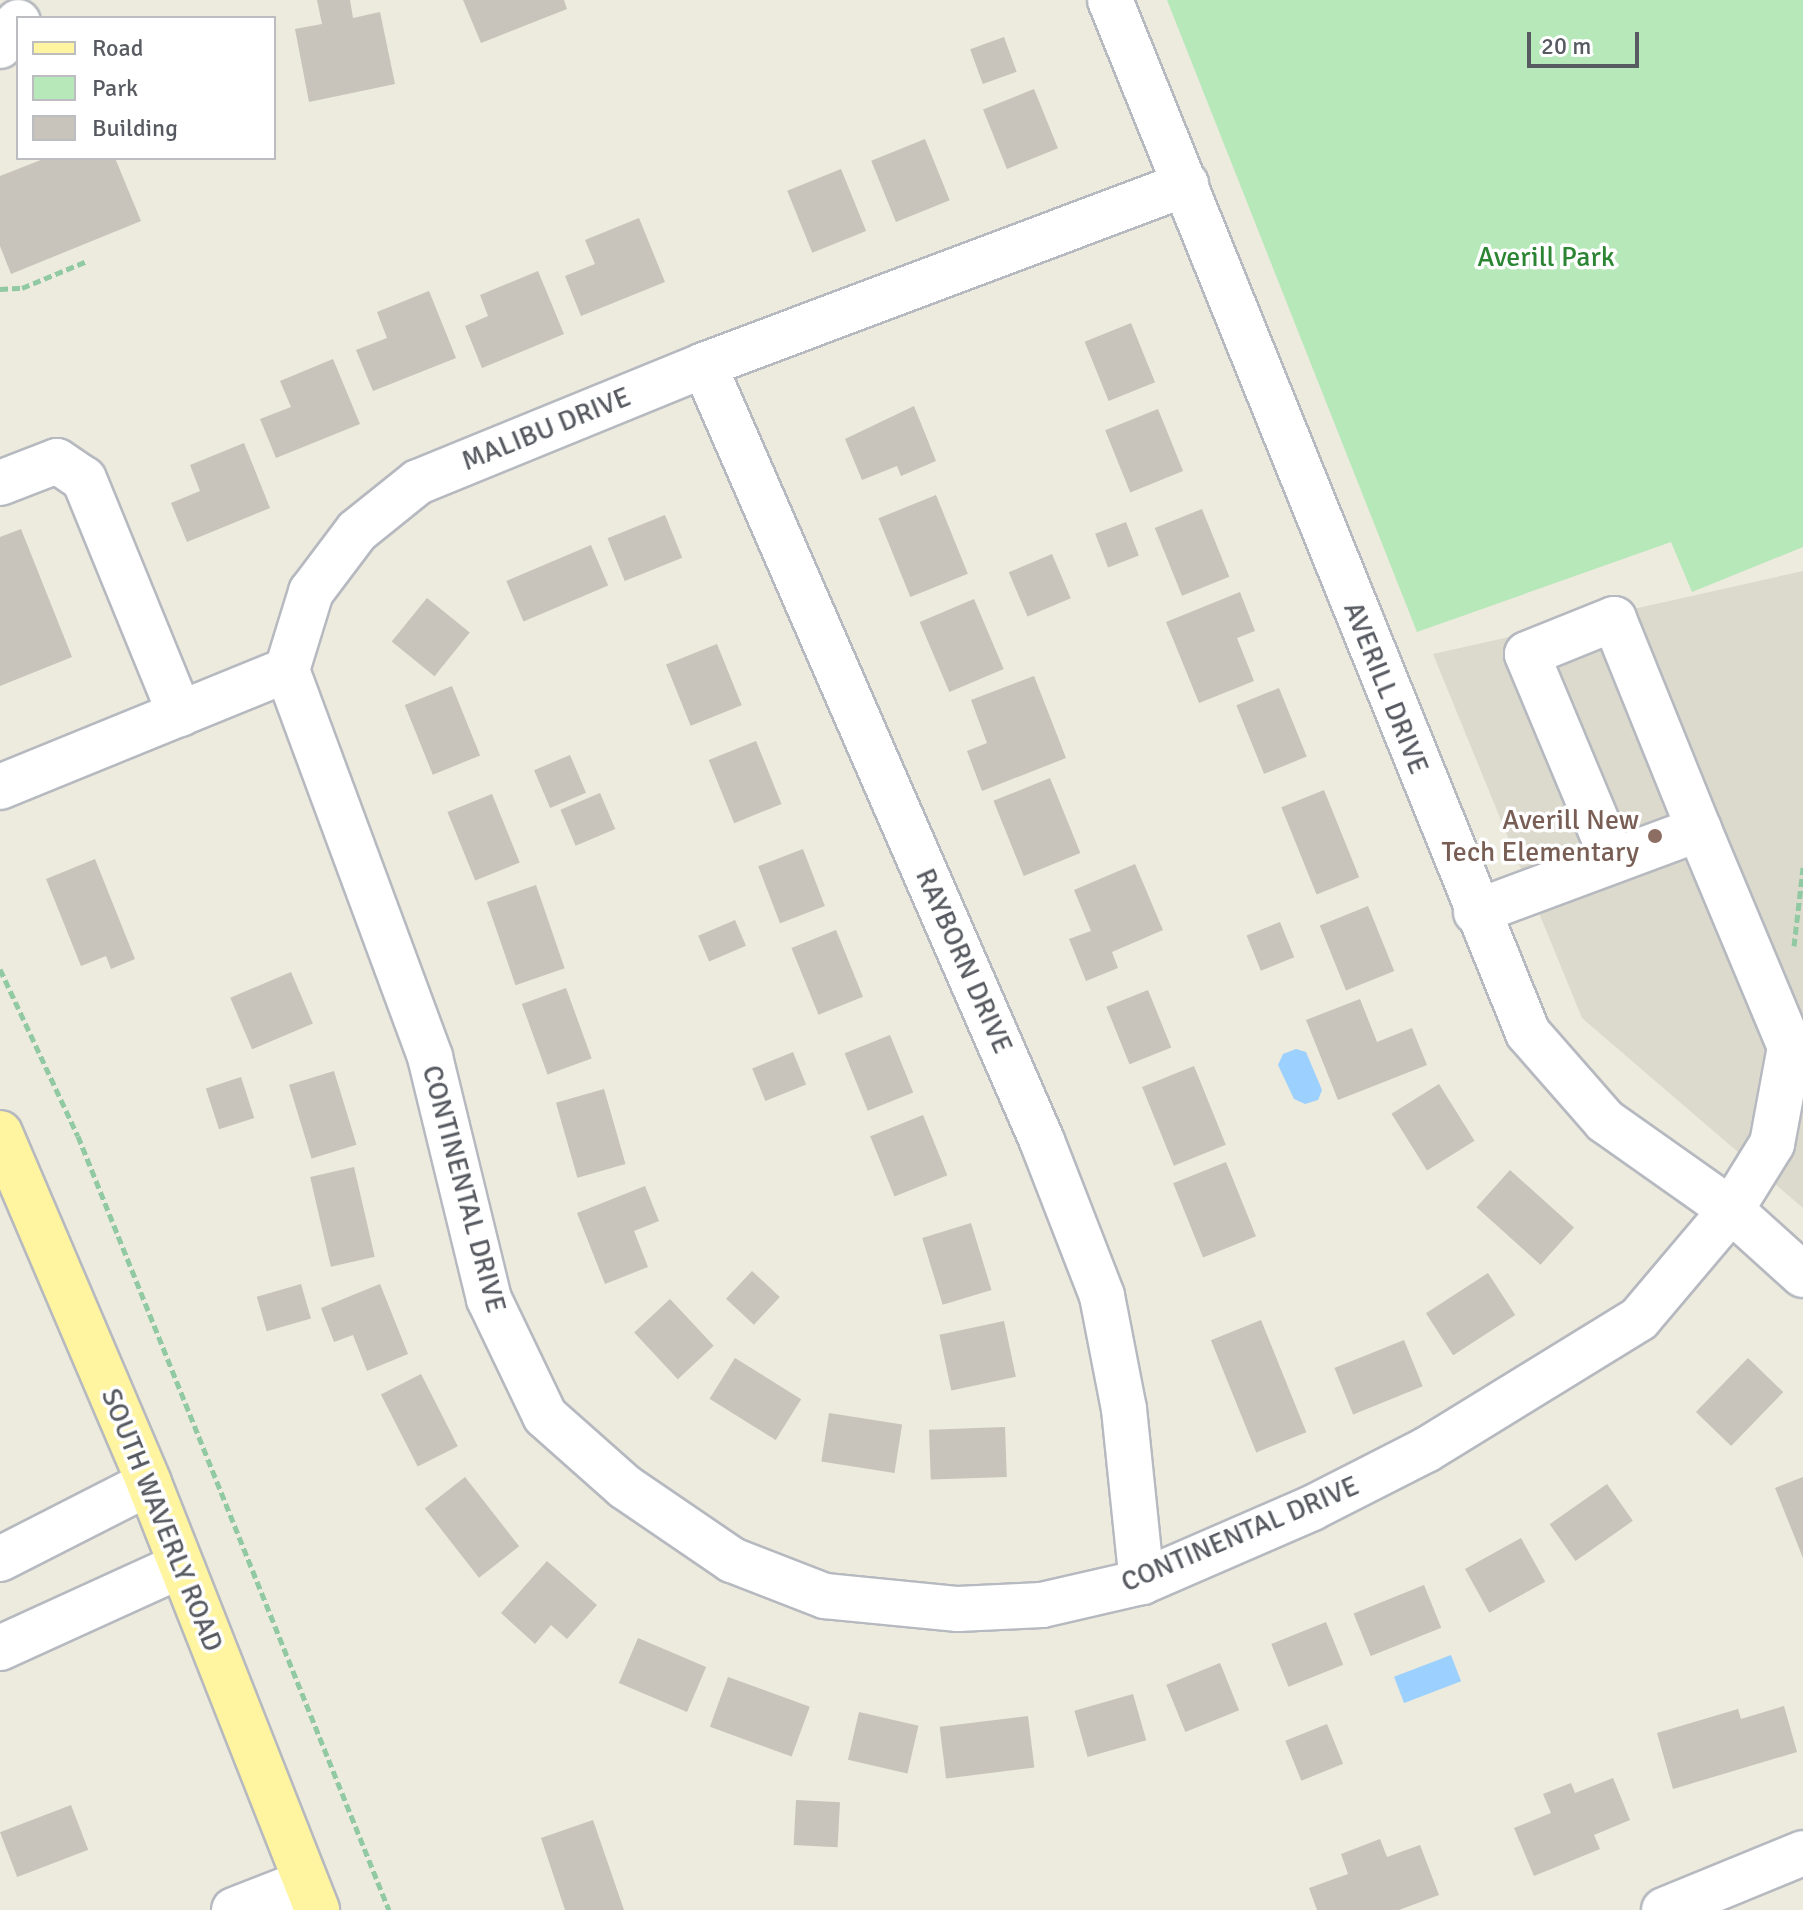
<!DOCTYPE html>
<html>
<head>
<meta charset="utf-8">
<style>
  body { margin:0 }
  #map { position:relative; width:1803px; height:1910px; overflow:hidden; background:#edeade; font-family:Signika,sans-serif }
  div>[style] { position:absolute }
  .education>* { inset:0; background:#dcd9cd }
  .green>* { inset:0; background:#b7e8b9 }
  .water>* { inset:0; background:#9bd0ff; transform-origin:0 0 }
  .building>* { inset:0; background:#c8c3bb; transform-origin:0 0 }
  .path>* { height:5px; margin-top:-2.5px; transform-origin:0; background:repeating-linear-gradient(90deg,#90c9a2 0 8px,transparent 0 12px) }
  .roads { filter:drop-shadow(2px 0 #b6b9bf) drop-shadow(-2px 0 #b6b9bf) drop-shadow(0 2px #b6b9bf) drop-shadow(0 -2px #b6b9bf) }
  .minor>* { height:44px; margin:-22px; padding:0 22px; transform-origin:22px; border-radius:22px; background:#fff }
  .major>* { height:44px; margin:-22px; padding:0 22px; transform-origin:22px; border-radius:22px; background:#fff4a0 }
  .dots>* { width:22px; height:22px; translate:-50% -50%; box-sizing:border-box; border:4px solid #fff; border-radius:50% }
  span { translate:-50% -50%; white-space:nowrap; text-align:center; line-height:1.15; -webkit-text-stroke:7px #fff; paint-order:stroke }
  .park-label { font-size:28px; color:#2b8533 }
  .street-label { font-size:28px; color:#575b61 }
  .education-label { font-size:28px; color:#785e54 }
  .right { translate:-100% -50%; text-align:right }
  .legend { position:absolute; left:16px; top:16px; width:260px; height:144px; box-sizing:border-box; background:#fff; border:2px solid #bcbdc0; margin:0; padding:10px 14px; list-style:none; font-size:24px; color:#575b61 }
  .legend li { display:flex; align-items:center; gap:16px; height:40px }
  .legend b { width:40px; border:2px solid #bcbdc0 }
  .scale { position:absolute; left:1527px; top:32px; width:112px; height:36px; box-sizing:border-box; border:4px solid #575b61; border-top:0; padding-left:10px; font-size:24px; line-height:28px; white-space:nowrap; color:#575b61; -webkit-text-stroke:6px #fff; paint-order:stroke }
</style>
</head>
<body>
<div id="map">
  <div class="education">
    <div style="clip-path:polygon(1803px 571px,1803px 1208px,1582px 1018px,1433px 654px)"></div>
  </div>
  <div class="green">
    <div style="clip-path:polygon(1167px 0,1803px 0,1803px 547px,1692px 592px,1671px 542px,1417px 632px)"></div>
  </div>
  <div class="water">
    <div style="clip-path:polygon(1296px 1049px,1306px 1052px,1322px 1090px,1318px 1100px,1305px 1104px,1294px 1099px,1278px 1065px,1283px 1054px)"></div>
    <div style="left:1451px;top:1655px;width:28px;height:61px;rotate:69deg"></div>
  </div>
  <div class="building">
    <div style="clip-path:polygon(317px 0,350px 0,353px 18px,380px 12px,395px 84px,309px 102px,295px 29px,322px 24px)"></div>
    <div style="clip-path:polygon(463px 0,564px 0,567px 9px,481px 43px)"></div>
    <div style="left:1004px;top:37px;width:37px;height:36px;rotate:70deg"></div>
    <div style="left:1034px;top:89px;width:64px;height:55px;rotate:68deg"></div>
    <div style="left:925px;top:139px;width:66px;height:58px;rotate:68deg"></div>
    <div style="clip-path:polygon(46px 158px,115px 158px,141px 221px,11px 274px,0 246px,0 176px)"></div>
    <div style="left:841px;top:169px;width:67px;height:58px;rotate:68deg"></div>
    <div style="clip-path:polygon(639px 218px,665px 282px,581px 316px,565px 276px,595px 264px,585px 240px)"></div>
    <div style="clip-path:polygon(538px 271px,564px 334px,482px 368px,465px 326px,488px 316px,480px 295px)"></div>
    <div style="clip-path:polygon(429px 291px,456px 358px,373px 391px,356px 350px,387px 338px,377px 312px)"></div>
    <div style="left:1131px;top:323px;width:64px;height:50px;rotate:68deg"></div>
    <div style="clip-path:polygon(333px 359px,360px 424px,276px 458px,260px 419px,291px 407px,280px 381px)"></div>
    <div style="clip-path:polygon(914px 406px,936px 461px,901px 476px,897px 466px,862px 480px,845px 439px)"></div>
    <div style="left:1158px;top:409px;width:67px;height:57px;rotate:68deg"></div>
    <div style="clip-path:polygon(244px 443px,270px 508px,187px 542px,171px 503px,200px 491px,190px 465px)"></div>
    <div style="left:936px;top:495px;width:85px;height:62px;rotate:68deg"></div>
    <div style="left:1202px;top:509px;width:73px;height:51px;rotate:68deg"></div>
    <div style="left:665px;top:515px;width:46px;height:62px;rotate:68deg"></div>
    <div style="left:1126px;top:522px;width:36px;height:33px;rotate:69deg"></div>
    <div style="clip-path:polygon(21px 529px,72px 657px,0 686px,0 537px)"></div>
    <div style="left:591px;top:545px;width:44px;height:92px;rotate:67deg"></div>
    <div style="left:1052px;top:554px;width:48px;height:47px;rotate:67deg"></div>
    <div style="clip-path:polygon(1240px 592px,1255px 631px,1237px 638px,1254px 681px,1199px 703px,1166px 622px)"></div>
    <div style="left:427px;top:598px;width:55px;height:56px;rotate:39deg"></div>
    <div style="left:974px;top:599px;width:76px;height:59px;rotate:67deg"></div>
    <div style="left:717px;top:644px;width:66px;height:55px;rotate:68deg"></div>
    <div style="clip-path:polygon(1034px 676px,1066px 758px,982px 791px,967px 751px,987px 743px,971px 700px)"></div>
    <div style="left:452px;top:686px;width:75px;height:51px;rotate:68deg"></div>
    <div style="left:1279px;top:688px;width:74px;height:46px;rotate:68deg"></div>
    <div style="left:756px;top:741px;width:68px;height:51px;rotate:68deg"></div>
    <div style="left:570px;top:755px;width:41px;height:39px;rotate:67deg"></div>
    <div style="left:1050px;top:778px;width:81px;height:61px;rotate:68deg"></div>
    <div style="left:1324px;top:790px;width:94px;height:46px;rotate:68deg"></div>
    <div style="left:600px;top:793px;width:39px;height:43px;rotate:67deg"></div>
    <div style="left:492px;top:794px;width:74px;height:48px;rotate:68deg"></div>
    <div style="left:803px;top:849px;width:61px;height:48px;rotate:69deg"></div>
    <div style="clip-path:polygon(95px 859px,135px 959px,111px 969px,106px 956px,81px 966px,46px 879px)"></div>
    <div style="clip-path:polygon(1135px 864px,1163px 930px,1112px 952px,1118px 968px,1086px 981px,1069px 939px,1091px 931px,1074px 890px)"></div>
    <div style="left:536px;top:885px;width:88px;height:52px;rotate:71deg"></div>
    <div style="left:1368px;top:906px;width:70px;height:52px;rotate:68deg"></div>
    <div style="left:735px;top:920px;width:28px;height:40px;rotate:67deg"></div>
    <div style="left:1280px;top:922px;width:38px;height:36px;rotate:68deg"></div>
    <div style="left:836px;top:930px;width:72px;height:48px;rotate:68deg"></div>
    <div style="left:291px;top:972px;width:56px;height:66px;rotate:67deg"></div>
    <div style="left:566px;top:988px;width:75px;height:47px;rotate:70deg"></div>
    <div style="left:1148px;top:990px;width:62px;height:45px;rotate:68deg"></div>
    <div style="clip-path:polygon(1360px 999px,1377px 1042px,1412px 1028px,1427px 1065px,1338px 1100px,1306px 1020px)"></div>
    <div style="left:890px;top:1035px;width:62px;height:49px;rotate:68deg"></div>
    <div style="left:793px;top:1052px;width:35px;height:44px;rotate:68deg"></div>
    <div style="left:1194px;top:1066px;width:85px;height:56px;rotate:68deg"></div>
    <div style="left:334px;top:1071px;width:77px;height:47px;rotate:73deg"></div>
    <div style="left:241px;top:1077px;width:43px;height:37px;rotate:72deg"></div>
    <div style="left:1439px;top:1084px;width:67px;height:56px;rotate:58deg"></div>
    <div style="left:604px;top:1089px;width:78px;height:50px;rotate:74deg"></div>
    <div style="left:923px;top:1115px;width:65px;height:57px;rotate:68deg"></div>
    <div style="left:1226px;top:1162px;width:80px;height:57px;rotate:68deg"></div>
    <div style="left:354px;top:1167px;width:92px;height:45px;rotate:77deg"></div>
    <div style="left:1510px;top:1170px;width:86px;height:50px;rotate:42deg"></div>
    <div style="clip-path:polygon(645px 1186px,659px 1221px,634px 1231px,648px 1267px,605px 1284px,577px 1213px)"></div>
    <div style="left:971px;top:1223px;width:70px;height:51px;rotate:73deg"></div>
    <div style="left:752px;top:1271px;width:38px;height:38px;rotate:43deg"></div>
    <div style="left:1488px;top:1273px;width:50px;height:74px;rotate:57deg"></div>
    <div style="left:301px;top:1284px;width:36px;height:46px;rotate:74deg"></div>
    <div style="clip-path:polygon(380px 1284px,408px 1354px,367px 1371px,353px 1335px,334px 1342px,321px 1308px)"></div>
    <div style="left:670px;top:1299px;width:64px;height:49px;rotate:47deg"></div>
    <div style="left:1261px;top:1320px;width:121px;height:54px;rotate:68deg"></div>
    <div style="left:1004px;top:1321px;width:57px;height:66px;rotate:78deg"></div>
    <div style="left:1404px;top:1340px;width:50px;height:75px;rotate:68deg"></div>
    <div style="left:735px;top:1358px;width:78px;height:48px;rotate:32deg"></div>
    <div style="left:1748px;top:1358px;width:49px;height:75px;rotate:44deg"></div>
    <div style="left:421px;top:1374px;width:81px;height:45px;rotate:63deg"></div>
    <div style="left:829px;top:1413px;width:74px;height:49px;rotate:9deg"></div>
    <div style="left:1005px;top:1427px;width:50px;height:76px;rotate:88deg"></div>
    <div style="left:465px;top:1477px;width:88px;height:51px;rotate:52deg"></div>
    <div style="clip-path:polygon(1803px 1477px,1803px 1558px,1775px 1488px)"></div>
    <div style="left:1607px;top:1484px;width:45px;height:70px;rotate:55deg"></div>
    <div style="left:1521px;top:1538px;width:50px;height:64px;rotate:61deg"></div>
    <div style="clip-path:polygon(547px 1561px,597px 1605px,567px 1639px,551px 1625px,535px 1644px,501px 1613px)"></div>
    <div style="left:1424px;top:1585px;width:46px;height:76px;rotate:68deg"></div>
    <div style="left:1326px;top:1622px;width:46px;height:59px;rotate:68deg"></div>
    <div style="left:638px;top:1638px;width:74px;height:49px;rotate:23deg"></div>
    <div style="left:1220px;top:1663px;width:51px;height:58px;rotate:68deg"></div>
    <div style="left:728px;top:1677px;width:87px;height:53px;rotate:20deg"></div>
    <div style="left:1133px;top:1694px;width:48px;height:61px;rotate:74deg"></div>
    <div style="clip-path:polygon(1784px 1706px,1797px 1752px,1673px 1789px,1657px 1733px,1738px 1709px,1741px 1719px)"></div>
    <div style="left:859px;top:1712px;width:61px;height:49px;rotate:13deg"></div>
    <div style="left:1028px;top:1716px;width:52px;height:89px;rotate:83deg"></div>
    <div style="left:1327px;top:1724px;width:43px;height:45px;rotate:68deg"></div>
    <div style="clip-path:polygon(1613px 1778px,1630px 1820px,1594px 1835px,1600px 1849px,1534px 1876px,1514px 1828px,1551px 1813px,1543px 1794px,1571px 1783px,1575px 1793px)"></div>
    <div style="left:796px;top:1800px;width:44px;height:45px;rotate:3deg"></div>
    <div style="left:71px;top:1805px;width:48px;height:76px;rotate:69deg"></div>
    <div style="clip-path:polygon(593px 1820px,624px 1910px,565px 1910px,541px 1838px)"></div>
    <div style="clip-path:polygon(1380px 1839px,1387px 1857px,1420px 1845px,1439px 1895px,1399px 1910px,1317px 1910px,1309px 1888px,1348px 1874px,1341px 1854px)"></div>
  </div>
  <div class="path">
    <div style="left:0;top:289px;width:22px;rotate:-3deg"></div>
    <div style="left:22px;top:288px;width:70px;rotate:-22.6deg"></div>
    <div style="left:1794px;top:946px;width:79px;rotate:-83.4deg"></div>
    <div style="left:0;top:969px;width:184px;rotate:65deg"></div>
    <div style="left:78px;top:1136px;width:834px;rotate:68.11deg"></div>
  </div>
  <div class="roads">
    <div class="minor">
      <div style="left:1110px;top:0;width:1114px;rotate:67.97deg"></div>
      <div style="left:1528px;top:1033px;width:117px;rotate:48.8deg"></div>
      <div style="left:1605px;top:1121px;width:154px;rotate:35.2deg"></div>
      <div style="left:1731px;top:1210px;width:97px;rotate:42.1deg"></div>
      <div style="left:0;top:46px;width:30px;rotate:-53deg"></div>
      <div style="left:704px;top:365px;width:846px;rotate:66.46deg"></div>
      <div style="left:1042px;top:1141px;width:166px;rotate:68.8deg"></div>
      <div style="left:1102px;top:1296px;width:115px;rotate:79deg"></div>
      <div style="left:1124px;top:1409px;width:174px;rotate:84.1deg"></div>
      <div style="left:0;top:483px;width:61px;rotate:-21.1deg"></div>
      <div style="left:57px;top:461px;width:32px;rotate:34deg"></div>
      <div style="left:84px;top:479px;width:254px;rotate:67.8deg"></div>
      <div style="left:287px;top:670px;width:413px;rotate:69.7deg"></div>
      <div style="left:430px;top:1057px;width:249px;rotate:76.3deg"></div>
      <div style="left:489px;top:1299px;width:130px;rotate:64.4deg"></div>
      <div style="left:545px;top:1416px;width:107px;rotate:41.6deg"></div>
      <div style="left:625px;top:1487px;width:130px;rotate:34.3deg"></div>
      <div style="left:732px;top:1560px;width:100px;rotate:21.2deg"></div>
      <div style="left:825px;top:1596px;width:134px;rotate:5.6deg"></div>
      <div style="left:958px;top:1609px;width:84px;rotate:-2.7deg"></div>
      <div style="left:1042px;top:1605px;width:103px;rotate:-13deg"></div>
      <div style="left:1142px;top:1582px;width:185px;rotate:-23.5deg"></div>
      <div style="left:1312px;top:1508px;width:128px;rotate:-27deg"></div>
      <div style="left:1426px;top:1450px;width:250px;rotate:-31.6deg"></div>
      <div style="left:1639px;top:1319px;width:143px;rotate:-49.8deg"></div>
      <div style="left:1731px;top:1210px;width:78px;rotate:-58.2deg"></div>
      <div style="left:1772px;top:1144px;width:99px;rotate:-79.5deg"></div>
      <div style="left:1790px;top:1047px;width:236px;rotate:-112.7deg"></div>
      <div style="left:1699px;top:829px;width:238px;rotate:159.6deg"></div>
      <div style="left:0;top:787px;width:310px;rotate:-22.2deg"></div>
      <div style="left:287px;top:670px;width:82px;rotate:-72.9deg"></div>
      <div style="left:311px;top:592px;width:76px;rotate:-53deg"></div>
      <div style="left:357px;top:531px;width:78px;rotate:-38.8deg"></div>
      <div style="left:418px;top:482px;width:309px;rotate:-22.2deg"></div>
      <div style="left:704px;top:365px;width:515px;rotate:-20.58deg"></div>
      <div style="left:1613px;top:860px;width:223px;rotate:-112.7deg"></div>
      <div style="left:1527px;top:654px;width:94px;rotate:-21.9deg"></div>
      <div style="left:1614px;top:619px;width:227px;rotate:68deg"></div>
      <div style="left:0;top:1559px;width:167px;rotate:-27deg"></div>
      <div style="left:0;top:1648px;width:198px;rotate:-24.5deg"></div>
      <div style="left:234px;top:1910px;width:77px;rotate:-21.3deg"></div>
      <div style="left:1664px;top:1910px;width:150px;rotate:-22.3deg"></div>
    </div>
    <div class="major">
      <div style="left:0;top:1133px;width:380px;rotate:66.9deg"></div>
      <div style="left:149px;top:1483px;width:459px;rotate:68.5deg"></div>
    </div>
  </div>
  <div class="dots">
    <div style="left:1655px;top:836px;background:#8d6e63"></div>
  </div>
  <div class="park-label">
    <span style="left:1546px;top:257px">Averill Park</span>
  </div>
  <div class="street-label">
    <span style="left:546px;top:429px;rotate:-22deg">MALIBU DRIVE</span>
    <span style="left:1386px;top:688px;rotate:68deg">AVERILL DRIVE</span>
    <span style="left:964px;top:961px;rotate:66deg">RAYBORN DRIVE</span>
    <span style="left:464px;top:1189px;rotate:75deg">CONTINENTAL DRIVE</span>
    <span style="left:162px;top:1520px;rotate:68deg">SOUTH WAVERLY ROAD</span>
    <span style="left:1240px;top:1534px;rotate:-23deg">CONTINENTAL DRIVE</span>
  </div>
  <div class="education-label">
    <span class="right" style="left:1639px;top:836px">Averill New<br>Tech Elementary</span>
  </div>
  <ul class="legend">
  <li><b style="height:10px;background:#fff4a0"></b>Road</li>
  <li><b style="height:22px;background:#b7e8b9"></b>Park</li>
  <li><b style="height:22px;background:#c8c3bb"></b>Building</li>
  </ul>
  <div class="scale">20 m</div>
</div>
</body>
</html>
